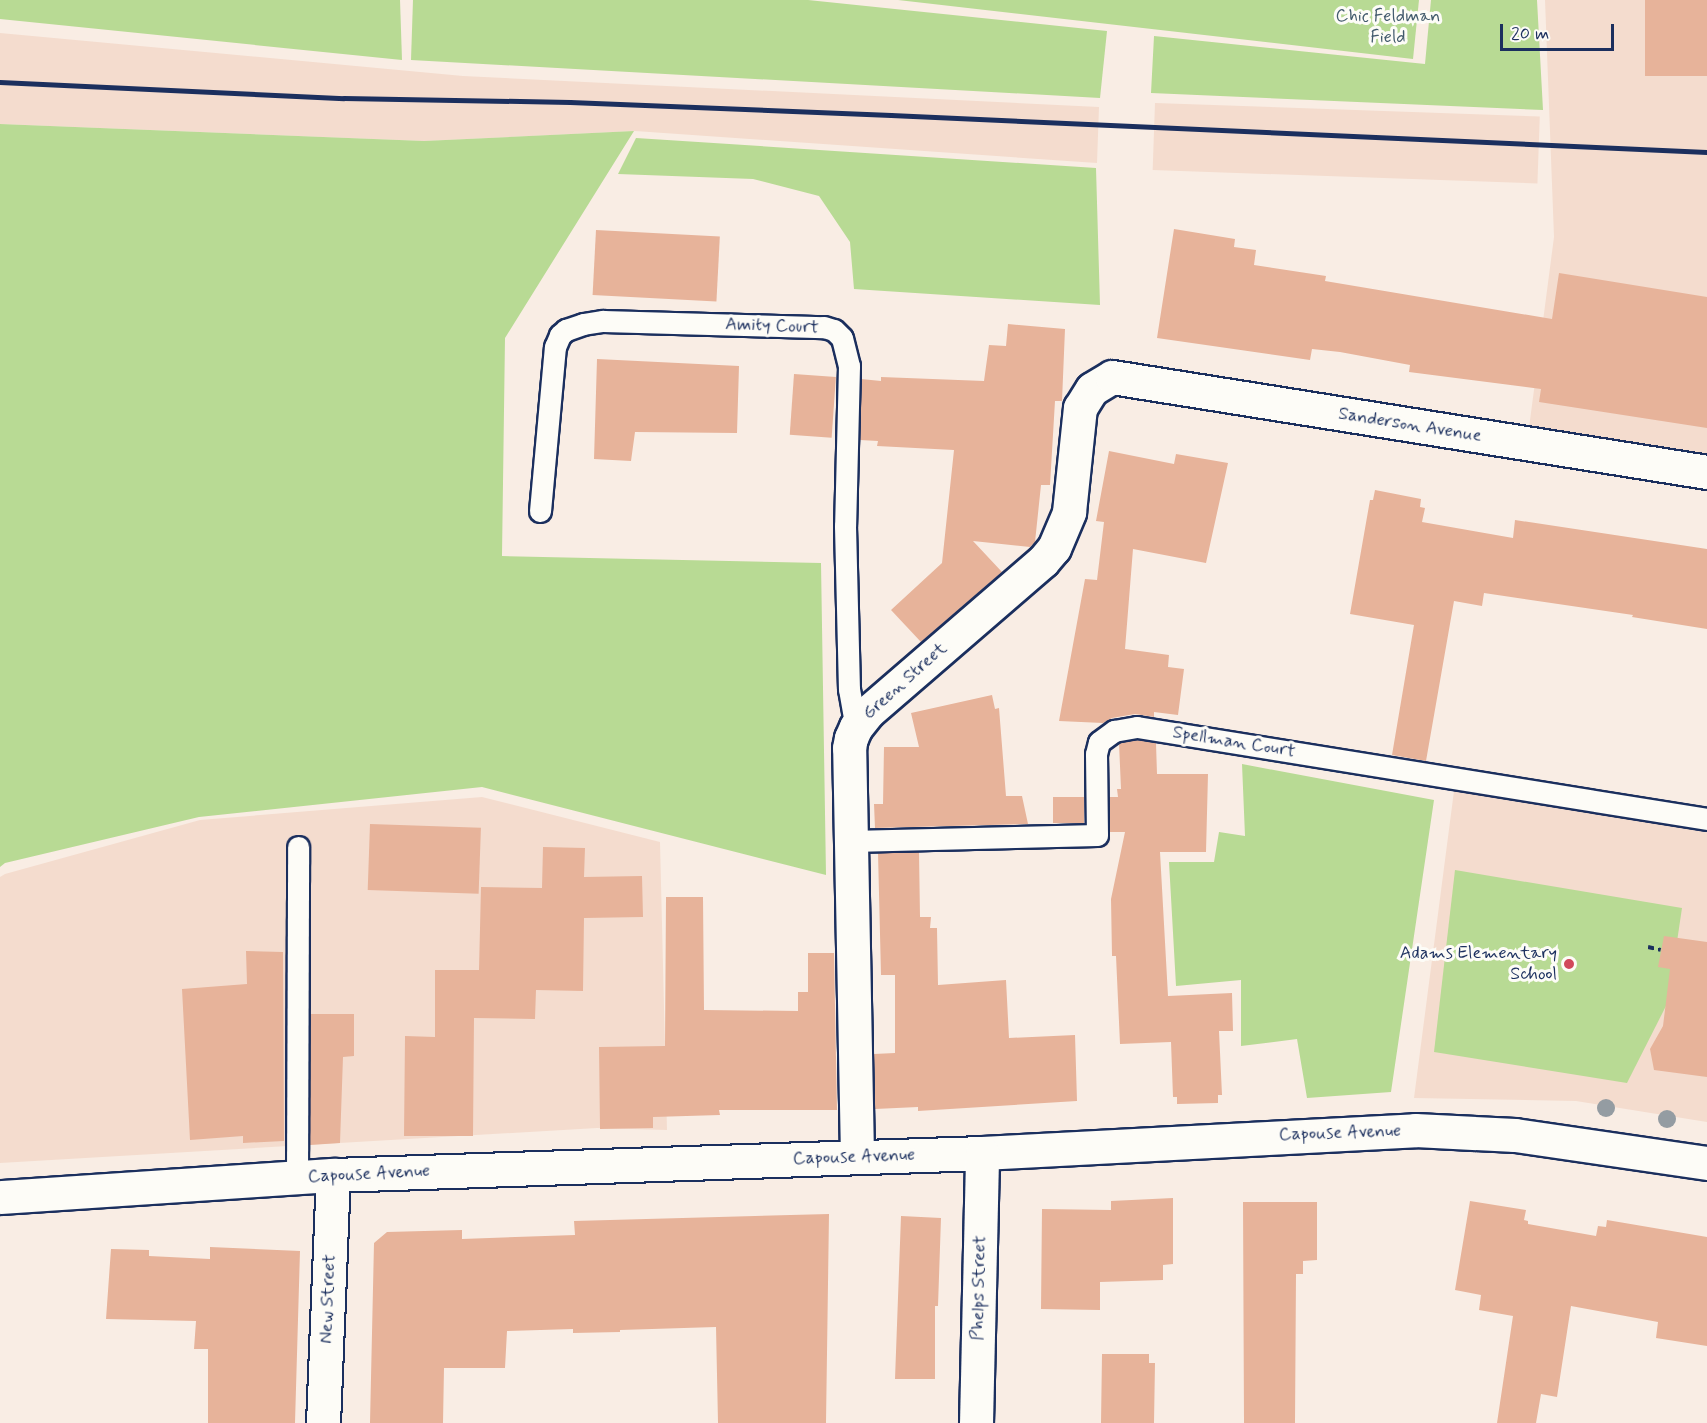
<!DOCTYPE html>
<html>
<head>
<meta charset="utf-8">
<style>
  body { margin:0 }
  #map { position:relative; width:1707px; height:1423px; overflow:hidden; background:#f9ede4; font-family:Mynerve,sans-serif }
  div>[style] { position:absolute }
  .built>* { inset:0; background:#f4dcce; transform-origin:0 0 }
  .green>* { inset:0; background:#b8da94 }
  .building>* { inset:0; background:#e7b39a; transform-origin:0 0 }
  .path>* { height:4px; margin-top:-2px; transform-origin:0; background:repeating-linear-gradient(90deg,#1b2f5e 0 6px,transparent 0 10.5px) }
  .roads { filter:drop-shadow(2px 0 #1b2f5e) drop-shadow(-2px 0 #1b2f5e) drop-shadow(0 2px #1b2f5e) drop-shadow(0 -2px #1b2f5e) }
  .lane>* { height:21px; margin:-10.5px; padding:0 10.5px; transform-origin:10.5px; border-radius:10.5px; background:#fdfcf7 }
  .street>* { height:33px; margin:-16.5px; padding:0 16.5px; transform-origin:16.5px; border-radius:16.5px; background:#fdfcf7 }
  .rail>* { height:4.5px; margin:-2.25px; padding:0 2.25px; transform-origin:2.25px; border-radius:2.25px; background:#1b2f5e }
  .trees>* { width:18px; height:18px; margin:-9px; border-radius:50%; background:#949ca2 }
  .dots>* { width:16px; height:16px; translate:-50% -50%; box-sizing:border-box; border:3px solid #fdfcf7; border-radius:50% }
  span { translate:-50% -50%; white-space:nowrap; text-align:center; line-height:1.15; -webkit-text-stroke:6px #fdfcf7; paint-order:stroke }
  .park-label { font-size:18px; color:#425a6c }
  .street-label { font-size:18px; color:#1b2f5e }
  .poi-label { font-size:18px; color:#1b2f5e }
  .right { translate:-100% -50%; text-align:right }
  .scale { position:absolute; left:1500px; top:24px; width:114px; height:27px; box-sizing:border-box; border:3px solid #1b2f5e; border-top:0; padding-left:8px; font-size:18px; line-height:21px; white-space:nowrap; color:#1b2f5e; -webkit-text-stroke:4px #fdfcf7; paint-order:stroke }
</style>
</head>
<body>
<div id="map">
  <div class="built">
    <div style="clip-path:polygon(1545px 0,1707px 0,1707px 455px,1529px 428px,1554px 237px)"></div>
    <div style="clip-path:polygon(0 33px,463px 76px,1099px 107px,1097px 163px,635px 131px,424px 141px,0 124px)"></div>
    <div style="left:1155px;top:103px;width:385px;height:67px;rotate:2deg"></div>
    <div style="clip-path:polygon(1454px 791px,1707px 830px,1707px 1122px,1576px 1101px,1414px 1098px)"></div>
    <div style="clip-path:polygon(482px 797px,660px 842px,667px 1130px,597px 1128px,0 1163px,0 877px,5px 874px,200px 820px)"></div>
  </div>
  <div class="green">
    <div style="clip-path:polygon(0 0,400px 0,402px 60px,0 19px)"></div>
    <div style="clip-path:polygon(413px 0,808px 0,1107px 31px,1100px 98px,411px 60px)"></div>
    <div style="clip-path:polygon(898px 0,1419px 0,1413px 59px)"></div>
    <div style="clip-path:polygon(1431px 0,1537px 0,1543px 110px,1151px 93px,1154px 36px,1425px 64px)"></div>
    <div style="clip-path:polygon(0 124px,424px 141px,634px 131px,505px 338px,502px 556px,821px 563px,826px 875px,482px 787px,199px 817px,5px 863px,0 867px)"></div>
    <div style="clip-path:polygon(636px 138px,1096px 168px,1100px 305px,854px 289px,850px 242px,819px 196px,753px 179px,618px 174px)"></div>
    <div style="clip-path:polygon(1242px 764px,1434px 800px,1391px 1092px,1307px 1098px,1297px 1039px,1241px 1046px,1241px 980px,1176px 986px,1169px 862px,1214px 862px,1219px 832px,1245px 836px)"></div>
    <div style="clip-path:polygon(1455px 870px,1682px 908px,1668px 1002px,1627px 1083px,1434px 1052px)"></div>
  </div>
  <div class="building">
    <div style="left:1645px;top:0;width:62px;height:76px"></div>
    <div style="clip-path:polygon(1174px 229px,1235px 239px,1234px 247px,1256px 250px,1254px 265px,1326px 276px,1325px 281px,1552px 319px,1559px 273px,1707px 297px,1707px 428px,1539px 402px,1541px 389px,1409px 372px,1410px 365px,1340px 352px,1312px 349px,1310px 360px,1157px 338px)"></div>
    <div style="left:596px;top:230px;width:124px;height:65px;rotate:3deg"></div>
    <div style="clip-path:polygon(1008px 324px,1065px 329px,1062px 401px,1055px 401px,1050px 485px,1041px 485px,1035px 542px,1030px 547px,973px 541px,1002px 572px,921px 642px,891px 610px,942px 563px,954px 450px,877px 446px,878px 441px,860px 440px,861px 379px,881px 381px,881px 377px,984px 381px,989px 345px,1006px 346px)"></div>
    <div style="clip-path:polygon(597px 359px,739px 366px,737px 433px,635px 432px,631px 461px,594px 459px)"></div>
    <div style="left:794px;top:374px;width:42px;height:61px;rotate:4deg"></div>
    <div style="clip-path:polygon(1109px 451px,1174px 464px,1176px 454px,1228px 463px,1206px 563px,1133px 549px,1125px 649px,1169px 655px,1168px 667px,1184px 669px,1178px 715px,1154px 712px,1154px 717px,1135px 714px,1112px 718px,1103px 723px,1059px 721px,1085px 579px,1097px 580px,1104px 522px,1096px 521px)"></div>
    <div style="clip-path:polygon(1375px 490px,1421px 499px,1420px 507px,1425px 508px,1422px 522px,1513px 538px,1515px 520px,1707px 549px,1707px 629px,1632px 617px,1633px 615px,1484px 593px,1482px 606px,1454px 601px,1426px 761px,1392px 755px,1414px 625px,1350px 614px,1370px 500px,1373px 500px)"></div>
    <div style="clip-path:polygon(992px 695px,995px 709px,999px 708px,1006px 796px,1022px 796px,1028px 824px,875px 828px,874px 804px,883px 804px,884px 747px,919px 747px,911px 713px)"></div>
    <div style="clip-path:polygon(1137px 740px,1156px 743px,1157px 774px,1208px 774px,1206px 852px,1160px 852px,1168px 996px,1232px 993px,1233px 1031px,1219px 1031px,1222px 1095px,1218px 1095px,1218px 1103px,1177px 1104px,1177px 1097px,1173px 1097px,1171px 1042px,1120px 1044px,1116px 956px,1112px 956px,1111px 899px,1125px 832px,1110px 832px,1109px 797px,1118px 797px,1117px 789px,1121px 789px,1119px 743px)"></div>
    <div style="left:1053px;top:797px;width:31px;height:26px"></div>
    <div style="left:370px;top:824px;width:111px;height:66px;rotate:2deg"></div>
    <div style="clip-path:polygon(543px 847px,585px 848px,584px 877px,642px 876px,643px 917px,584px 918px,583px 991px,536px 990px,535px 1019px,474px 1018px,473px 1136px,404px 1136px,405px 1036px,435px 1037px,435px 970px,479px 970px,481px 887px,542px 888px)"></div>
    <div style="clip-path:polygon(919px 852px,920px 917px,931px 917px,930px 928px,937px 928px,938px 985px,1006px 980px,1009px 1038px,1075px 1035px,1077px 1101px,918px 1111px,918px 1107px,875px 1109px,874px 1054px,895px 1053px,895px 975px,881px 975px,878px 853px)"></div>
    <div style="clip-path:polygon(666px 897px,703px 897px,704px 1010px,798px 1011px,798px 992px,808px 992px,808px 953px,834px 953px,837px 1110px,719px 1110px,720px 1115px,653px 1117px,653px 1128px,600px 1129px,599px 1047px,665px 1046px)"></div>
    <div style="clip-path:polygon(1664px 936px,1707px 942px,1707px 1077px,1654px 1070px,1650px 1049px,1663px 1026px,1670px 969px,1658px 967px)"></div>
    <div style="clip-path:polygon(246px 951px,283px 952px,284px 1141px,243px 1143px,243px 1136px,190px 1140px,182px 989px,247px 984px)"></div>
    <div style="clip-path:polygon(310px 1014px,354px 1014px,354px 1056px,343px 1057px,340px 1143px,310px 1145px)"></div>
    <div style="clip-path:polygon(1173px 1198px,1173px 1264px,1163px 1265px,1163px 1280px,1100px 1282px,1100px 1310px,1041px 1309px,1042px 1209px,1111px 1210px,1111px 1201px)"></div>
    <div style="clip-path:polygon(1470px 1201px,1526px 1210px,1524px 1220px,1528px 1221px,1528px 1224px,1596px 1236px,1598px 1226px,1606px 1227px,1607px 1220px,1707px 1237px,1707px 1346px,1656px 1338px,1658px 1322px,1571px 1306px,1557px 1397px,1541px 1394px,1536px 1423px,1497px 1423px,1513px 1316px,1479px 1310px,1481px 1295px,1455px 1290px)"></div>
    <div style="clip-path:polygon(1243px 1202px,1317px 1202px,1317px 1260px,1303px 1261px,1303px 1274px,1296px 1274px,1295px 1423px,1244px 1423px)"></div>
    <div style="clip-path:polygon(829px 1214px,826px 1423px,718px 1423px,716px 1327px,620px 1330px,620px 1332px,573px 1333px,573px 1329px,507px 1331px,505px 1368px,444px 1368px,443px 1423px,370px 1423px,374px 1243px,387px 1232px,462px 1230px,462px 1239px,575px 1235px,574px 1221px)"></div>
    <div style="clip-path:polygon(901px 1216px,941px 1218px,938px 1306px,935px 1306px,935px 1379px,895px 1379px)"></div>
    <div style="clip-path:polygon(210px 1247px,300px 1251px,295px 1423px,208px 1423px,208px 1349px,194px 1349px,196px 1321px,106px 1319px,111px 1249px,149px 1250px,149px 1256px,210px 1259px)"></div>
    <div style="clip-path:polygon(1102px 1354px,1149px 1354px,1149px 1363px,1155px 1363px,1154px 1423px,1101px 1423px)"></div>
  </div>
  <div class="path">
    <div style="left:1648px;top:947px;width:13px;rotate:13deg"></div>
  </div>
  <div class="roads">
    <div class="lane">
      <div style="left:540px;top:511px;width:165px;rotate:-84.8deg"></div>
      <div style="left:555px;top:347px;width:13px;rotate:-67deg"></div>
      <div style="left:560px;top:335px;width:8px;rotate:-40deg"></div>
      <div style="left:566px;top:330px;width:18px;rotate:-19deg"></div>
      <div style="left:583px;top:324px;width:20px;rotate:-9deg"></div>
      <div style="left:603px;top:321px;width:221px;rotate:1.6deg"></div>
      <div style="left:824px;top:327px;width:10px;rotate:17deg"></div>
      <div style="left:834px;top:330px;width:11px;rotate:45deg"></div>
      <div style="left:842px;top:338px;width:29px;rotate:76deg"></div>
      <div style="left:849px;top:366px;width:160px;rotate:91.4deg"></div>
      <div style="left:845px;top:526px;width:163px;rotate:88.6deg"></div>
      <div style="left:849px;top:689px;width:39px;rotate:80deg"></div>
      <div style="left:851px;top:841px;width:246px;rotate:-1.4deg"></div>
      <div style="left:1097px;top:835px;width:81px;rotate:-90.7deg"></div>
      <div style="left:1096px;top:754px;width:12px;rotate:-76deg"></div>
      <div style="left:1099px;top:742px;width:19px;rotate:-36deg"></div>
      <div style="left:1114px;top:731px;width:23px;rotate:-10deg"></div>
      <div style="left:1137px;top:727px;width:577px;rotate:9.17deg"></div>
      <div style="left:297px;top:1178px;width:331px;rotate:-89.8deg"></div>
    </div>
    <div class="street">
      <div style="left:857px;top:1156px;width:408px;rotate:-91.1deg"></div>
      <div style="left:849px;top:748px;width:10px;rotate:-79deg"></div>
      <div style="left:851px;top:738px;width:12px;rotate:-66deg"></div>
      <div style="left:856px;top:727px;width:19px;rotate:-51deg"></div>
      <div style="left:868px;top:712px;width:231px;rotate:-40.8deg"></div>
      <div style="left:1043px;top:561px;width:17px;rotate:-50deg"></div>
      <div style="left:1054px;top:548px;width:39px;rotate:-67deg"></div>
      <div style="left:1069px;top:512px;width:105px;rotate:-84deg"></div>
      <div style="left:1080px;top:408px;width:22px;rotate:-58deg"></div>
      <div style="left:1092px;top:389px;width:23px;rotate:-31deg"></div>
      <div style="left:1112px;top:377px;width:603px;rotate:9.07deg"></div>
      <div style="left:0;top:1197px;width:334px;rotate:-3.8deg"></div>
      <div style="left:333px;top:1175px;width:649px;rotate:-1.94deg"></div>
      <div style="left:982px;top:1153px;width:434px;rotate:-3deg"></div>
      <div style="left:1415px;top:1130px;width:100px;rotate:2.9deg"></div>
      <div style="left:1515px;top:1135px;width:194px;rotate:8.3deg"></div>
      <div style="left:323px;top:1423px;width:248px;rotate:-87.7deg"></div>
      <div style="left:976px;top:1423px;width:270px;rotate:-88.7deg"></div>
    </div>
  </div>
  <div class="rail">
    <div style="left:0;top:82px;width:344px;rotate:2.7deg"></div>
    <div style="left:344px;top:98px;width:226px;rotate:1deg"></div>
    <div style="left:570px;top:102px;width:321px;rotate:2.3deg"></div>
    <div style="left:891px;top:115px;width:817px;rotate:2.6deg"></div>
  </div>
  <div class="trees">
    <div style="left:1606px;top:1108px"></div>
    <div style="left:1667px;top:1119px"></div>
  </div>
  <div class="dots">
    <div style="left:1569px;top:964px;background:#d1495b"></div>
  </div>
  <div class="park-label">
    <span style="left:1388px;top:27px">Chic Feldman<br>Field</span>
  </div>
  <div class="street-label">
    <span style="left:772px;top:326px;rotate:2deg">Amity Court</span>
    <span style="left:1410px;top:425px;rotate:9deg">Sanderson Avenue</span>
    <span style="left:905px;top:681px;rotate:-42deg">Green Street</span>
    <span style="left:1234px;top:742px;rotate:9deg">Spellman Court</span>
    <span style="left:1340px;top:1133px;rotate:-2deg">Capouse Avenue</span>
    <span style="left:854px;top:1157px;rotate:-2deg">Capouse Avenue</span>
    <span style="left:369px;top:1174px;rotate:-3deg">Capouse Avenue</span>
    <span style="left:979px;top:1288px;rotate:-89deg">Phelps Street</span>
    <span style="left:328px;top:1299px;rotate:-88deg">New Street</span>
  </div>
  <div class="poi-label">
    <span class="right" style="left:1557px;top:964px">Adams Elementary<br>School</span>
  </div>
  <div class="scale">20 m</div>
</div>
</body>
</html>
